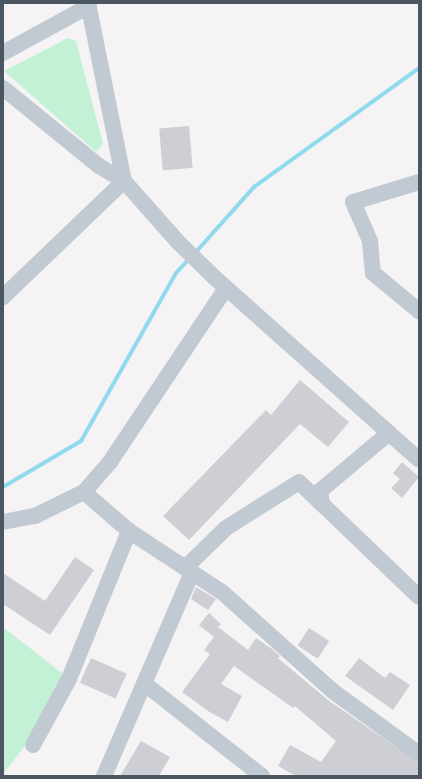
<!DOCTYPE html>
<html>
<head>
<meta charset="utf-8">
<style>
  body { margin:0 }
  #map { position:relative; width:422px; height:779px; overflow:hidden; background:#f5f3f3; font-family:"Golos Text",sans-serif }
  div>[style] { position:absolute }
  .green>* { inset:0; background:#c3f1d5 }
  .stream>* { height:4px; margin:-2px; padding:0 2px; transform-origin:2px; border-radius:2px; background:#90daee }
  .building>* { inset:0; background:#cdcfd5; transform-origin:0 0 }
  .minor>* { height:16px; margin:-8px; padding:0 8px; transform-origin:8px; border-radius:8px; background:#c1cad2 }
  span { translate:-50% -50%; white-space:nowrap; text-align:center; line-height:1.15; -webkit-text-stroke:3.5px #fff; paint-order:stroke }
  .frame { position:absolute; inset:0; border:4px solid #4a5661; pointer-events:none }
</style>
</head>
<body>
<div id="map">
  <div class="green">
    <div style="clip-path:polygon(68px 38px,76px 41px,103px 144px,96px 152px,4px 71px)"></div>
    <div style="clip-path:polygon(3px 627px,67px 677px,35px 733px,3px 774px)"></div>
  </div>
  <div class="stream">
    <div style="left:195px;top:253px;width:89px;rotate:-48.2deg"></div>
    <div style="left:254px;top:187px;width:203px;rotate:-35.8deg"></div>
    <div style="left:3px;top:487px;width:91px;rotate:-30.5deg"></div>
    <div style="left:81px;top:441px;width:193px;rotate:-60.5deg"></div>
    <div style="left:176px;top:273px;width:19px;rotate:-47deg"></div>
  </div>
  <div class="building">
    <div style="left:189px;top:126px;width:42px;height:30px;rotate:85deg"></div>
    <div style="clip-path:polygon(300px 380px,349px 422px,328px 447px,300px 424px,189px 540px,163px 516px,266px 410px,271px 415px)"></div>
    <div style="clip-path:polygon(402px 462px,419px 477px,402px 498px,391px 488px,400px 479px,393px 473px)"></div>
    <div style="clip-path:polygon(75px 557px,94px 570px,50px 635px,3px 604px,3px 573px,45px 601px)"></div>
    <div style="clip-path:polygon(196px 587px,216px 599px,208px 610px,191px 599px)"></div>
    <div style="clip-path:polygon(209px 613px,221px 624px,218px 627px,248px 650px,256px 638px,272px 649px,280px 656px,278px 658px,328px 700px,419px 763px,419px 776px,296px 776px,278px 766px,290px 745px,321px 762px,336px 741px,295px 706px,293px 708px,234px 666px,221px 684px,242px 696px,228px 722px,208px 711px,182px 692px,210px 654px,204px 650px,214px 637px,199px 625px)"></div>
    <div style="left:309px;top:628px;width:24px;height:21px;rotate:33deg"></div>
    <div style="left:91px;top:658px;width:39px;height:27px;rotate:24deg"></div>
    <div style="clip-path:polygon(359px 658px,385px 678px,390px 672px,410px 685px,393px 710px,345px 676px)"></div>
    <div style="clip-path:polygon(141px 741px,170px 757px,159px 776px,120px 776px)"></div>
  </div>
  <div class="minor">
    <div style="left:88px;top:3px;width:182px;rotate:78.6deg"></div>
    <div style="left:124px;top:181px;width:81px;rotate:48.5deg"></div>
    <div style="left:178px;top:242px;width:52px;rotate:44.2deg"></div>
    <div style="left:215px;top:278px;width:273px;rotate:41.7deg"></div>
    <div style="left:3px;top:53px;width:98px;rotate:-28.7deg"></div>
    <div style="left:3px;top:88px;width:124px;rotate:39.1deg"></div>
    <div style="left:99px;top:166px;width:29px;rotate:31deg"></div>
    <div style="left:124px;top:181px;width:168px;rotate:136.2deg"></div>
    <div style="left:419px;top:182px;width:69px;rotate:163.1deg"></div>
    <div style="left:353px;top:202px;width:43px;rotate:66.4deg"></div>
    <div style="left:370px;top:241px;width:32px;rotate:85deg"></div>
    <div style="left:373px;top:273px;width:60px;rotate:39.6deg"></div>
    <div style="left:389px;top:433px;width:90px;rotate:140deg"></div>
    <div style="left:320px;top:491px;width:13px;rotate:81deg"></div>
    <div style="left:322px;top:504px;width:134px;rotate:43.8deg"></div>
    <div style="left:84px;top:492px;width:60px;rotate:40.9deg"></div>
    <div style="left:129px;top:531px;width:111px;rotate:33.3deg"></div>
    <div style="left:222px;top:592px;width:150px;rotate:41.8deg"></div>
    <div style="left:334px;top:692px;width:105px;rotate:36.1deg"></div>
    <div style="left:3px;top:522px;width:33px;rotate:-11deg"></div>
    <div style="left:35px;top:516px;width:55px;rotate:-26.1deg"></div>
    <div style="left:84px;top:492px;width:40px;rotate:-49deg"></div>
    <div style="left:110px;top:462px;width:209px;rotate:-56.3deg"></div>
    <div style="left:185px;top:568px;width:57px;rotate:-44.3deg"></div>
    <div style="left:226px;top:528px;width:86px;rotate:-32.2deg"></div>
    <div style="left:299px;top:482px;width:32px;rotate:44deg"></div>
    <div style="left:145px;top:684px;width:149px;rotate:38.2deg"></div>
    <div style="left:33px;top:745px;width:75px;rotate:-61.4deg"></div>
    <div style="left:69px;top:679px;width:160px;rotate:-67.9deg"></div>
    <div style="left:104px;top:776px;width:221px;rotate:-66.6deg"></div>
  </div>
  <div class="frame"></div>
</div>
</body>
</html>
